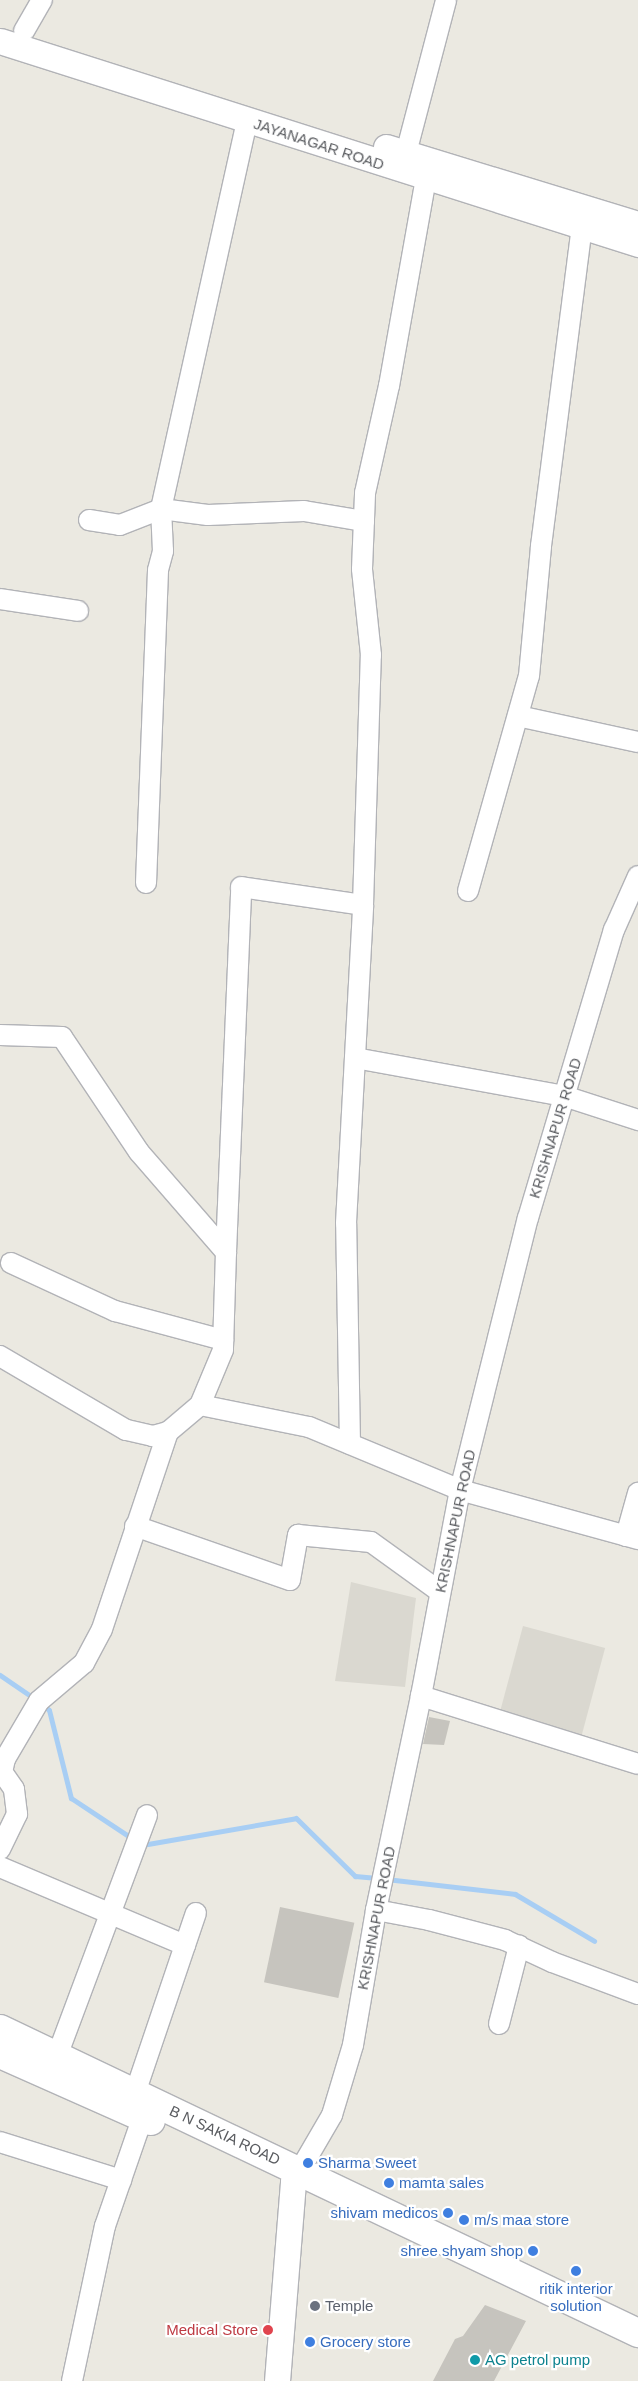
<!DOCTYPE html>
<html>
<head>
<meta charset="utf-8">
<style>
  body { margin:0 }
  #map { position:relative; width:638px; height:2381px; overflow:hidden; background:#ebe9e1; font-family:Helvetica,sans-serif }
  div>[style] { position:absolute }
  .education>* { inset:0; background:#dad8d0; transform-origin:0 0 }
  .stream>* { height:5px; margin:-2.5px; padding:0 2.5px; transform-origin:2.5px; border-radius:2.5px; background:#a8cef4 }
  .building>* { inset:0; background:#c6c4be; transform-origin:0 0 }
  .roads { filter:drop-shadow(1px 0 #b2b3b7) drop-shadow(-1px 0 #b2b3b7) drop-shadow(0 1px #b2b3b7) drop-shadow(0 -1px #b2b3b7) }
  .minor>* { height:20px; margin:-10px; padding:0 10px; transform-origin:10px; border-radius:10px; background:#fff }
  .tertiary>* { height:25px; margin:-12.5px; padding:0 12.5px; transform-origin:12.5px; border-radius:12.5px; background:#fff }
  .secondary>* { height:28px; margin:-14px; padding:0 14px; transform-origin:14px; border-radius:14px; background:#fff }
  .dots>* { width:14px; height:14px; translate:-50% -50%; box-sizing:border-box; border:2px solid #fff; border-radius:50% }
  span { translate:-50% -50%; white-space:nowrap; text-align:center; line-height:1.15; -webkit-text-stroke:4.5px #fff; paint-order:stroke }
  .street-label { font-size:15px; color:#5a5c60 }
  .shop-label { font-size:15px; color:#366cbe }
  .left { translate:0 -50%; text-align:left }
  .right { translate:-100% -50%; text-align:right }
  .worship-label { font-size:15px; color:#5b616d }
  .health-label { font-size:15px; color:#be3a42 }
  .culture-label { font-size:15px; color:#0d838f }
</style>
</head>
<body>
<div id="map">
  <div class="education">
    <div style="clip-path:polygon(351px 1582px,416px 1598px,405px 1687px,335px 1681px)"></div>
    <div style="left:523px;top:1626px;width:85px;height:92px;rotate:15deg"></div>
  </div>
  <div class="stream">
    <div style="left:0;top:1675px;width:42px;rotate:34.4deg"></div>
    <div style="left:42px;top:1704px;width:9px;rotate:41deg"></div>
    <div style="left:49px;top:1710px;width:91px;rotate:76deg"></div>
    <div style="left:71px;top:1798px;width:74px;rotate:33.5deg"></div>
    <div style="left:142px;top:1845px;width:156px;rotate:-9.9deg"></div>
    <div style="left:296px;top:1818px;width:83px;rotate:44.5deg"></div>
    <div style="left:355px;top:1876px;width:22px;rotate:5deg"></div>
    <div style="left:386px;top:1879px;width:130px;rotate:6.6deg"></div>
    <div style="left:515px;top:1894px;width:92px;rotate:30.7deg"></div>
  </div>
  <div class="building">
    <div style="clip-path:polygon(429px 1717px,450px 1721px,444px 1745px,423px 1744px)"></div>
    <div style="left:280px;top:1907px;width:76px;height:77px;rotate:12deg"></div>
    <div style="clip-path:polygon(485px 2305px,526px 2321px,494px 2381px,433px 2381px,455px 2339px,463px 2336px)"></div>
  </div>
  <div class="roads">
    <div class="minor">
      <div style="left:24px;top:31px;width:36px;rotate:-60deg"></div>
      <div style="left:406px;top:153px;width:158px;rotate:-75.3deg"></div>
      <div style="left:89px;top:520px;width:31px;rotate:9deg"></div>
      <div style="left:120px;top:525px;width:44px;rotate:-21.3deg"></div>
      <div style="left:161px;top:509px;width:397px;rotate:-77.5deg"></div>
      <div style="left:0;top:599px;width:79px;rotate:8.7deg"></div>
      <div style="left:518px;top:716px;width:123px;rotate:12.2deg"></div>
      <div style="left:146px;top:883px;width:313px;rotate:-87.8deg"></div>
      <div style="left:158px;top:570px;width:20px;rotate:-75deg"></div>
      <div style="left:163px;top:551px;width:42px;rotate:-92.7deg"></div>
      <div style="left:161px;top:509px;width:47px;rotate:7.3deg"></div>
      <div style="left:208px;top:515px;width:96px;rotate:-2.4deg"></div>
      <div style="left:304px;top:511px;width:61px;rotate:9.5deg"></div>
      <div style="left:468px;top:891px;width:223px;rotate:-74.2deg"></div>
      <div style="left:529px;top:676px;width:131px;rotate:-84.7deg"></div>
      <div style="left:541px;top:546px;width:322px;rotate:-82.7deg"></div>
      <div style="left:0;top:1035px;width:62px;rotate:1.8deg"></div>
      <div style="left:62px;top:1037px;width:138px;rotate:56.2deg"></div>
      <div style="left:139px;top:1152px;width:133px;rotate:49deg"></div>
      <div style="left:226px;top:1252px;width:98px;rotate:91.8deg"></div>
      <div style="left:223px;top:1350px;width:60px;rotate:112.7deg"></div>
      <div style="left:200px;top:1405px;width:42px;rotate:139.8deg"></div>
      <div style="left:168px;top:1432px;width:16px;rotate:165deg"></div>
      <div style="left:153px;top:1436px;width:28px;rotate:-167deg"></div>
      <div style="left:126px;top:1430px;width:146px;rotate:-149.6deg"></div>
      <div style="left:355px;top:1058px;width:212px;rotate:10.3deg"></div>
      <div style="left:564px;top:1096px;width:78px;rotate:18deg"></div>
      <div style="left:226px;top:1252px;width:365px;rotate:-87.6deg"></div>
      <div style="left:241px;top:887px;width:123px;rotate:8.4deg"></div>
      <div style="left:11px;top:1263px;width:115px;rotate:24.8deg"></div>
      <div style="left:115px;top:1311px;width:112px;rotate:15deg"></div>
      <div style="left:200px;top:1405px;width:111px;rotate:11.4deg"></div>
      <div style="left:309px;top:1427px;width:164px;rotate:22.6deg"></div>
      <div style="left:460px;top:1490px;width:185px;rotate:15.4deg"></div>
      <div style="left:350px;top:1444px;width:221px;rotate:-91deg"></div>
      <div style="left:346px;top:1223px;width:318px;rotate:-86.9deg"></div>
      <div style="left:363px;top:905px;width:250px;rotate:-88.2deg"></div>
      <div style="left:371px;top:655px;width:86px;rotate:-96deg"></div>
      <div style="left:362px;top:569px;width:76px;rotate:-87.7deg"></div>
      <div style="left:365px;top:493px;width:110px;rotate:-77.4deg"></div>
      <div style="left:389px;top:386px;width:211px;rotate:-79.9deg"></div>
      <div style="left:135px;top:1526px;width:164px;rotate:19.2deg"></div>
      <div style="left:290px;top:1580px;width:46px;rotate:-79.9deg"></div>
      <div style="left:298px;top:1535px;width:73px;rotate:5.5deg"></div>
      <div style="left:371px;top:1542px;width:84px;rotate:35.8deg"></div>
      <div style="left:626px;top:1536px;width:45px;rotate:-74.4deg"></div>
      <div style="left:421px;top:1696px;width:227px;rotate:17.4deg"></div>
      <div style="left:0;top:1849px;width:39px;rotate:-64deg"></div>
      <div style="left:17px;top:1814px;width:25px;rotate:-97deg"></div>
      <div style="left:14px;top:1789px;width:21px;rotate:-125deg"></div>
      <div style="left:2px;top:1772px;width:13px;rotate:-77deg"></div>
      <div style="left:5px;top:1759px;width:67px;rotate:-59.6deg"></div>
      <div style="left:39px;top:1701px;width:59px;rotate:-40.2deg"></div>
      <div style="left:84px;top:1663px;width:38px;rotate:-62deg"></div>
      <div style="left:102px;top:1629px;width:208px;rotate:-71.5deg"></div>
      <div style="left:0;top:1867px;width:201px;rotate:22.9deg"></div>
      <div style="left:376px;top:1910px;width:54px;rotate:10.7deg"></div>
      <div style="left:429px;top:1920px;width:79px;rotate:14.7deg"></div>
      <div style="left:505px;top:1940px;width:52px;rotate:25.1deg"></div>
      <div style="left:552px;top:1962px;width:92px;rotate:20.4deg"></div>
      <div style="left:499px;top:2024px;width:81px;rotate:-75.6deg"></div>
      <div style="left:57px;top:2056px;width:257px;rotate:-69.5deg"></div>
      <div style="left:135px;top:2093px;width:190px;rotate:-71.3deg"></div>
      <div style="left:0;top:2142px;width:127px;rotate:17.4deg"></div>
      <div style="left:300px;top:2170px;width:64px;rotate:-59.8deg"></div>
      <div style="left:332px;top:2115px;width:73px;rotate:-73.3deg"></div>
      <div style="left:353px;top:2045px;width:137px;rotate:-80.3deg"></div>
      <div style="left:376px;top:1910px;width:219px;rotate:-78.1deg"></div>
      <div style="left:421px;top:1696px;width:210px;rotate:-79.3deg"></div>
      <div style="left:460px;top:1490px;width:280px;rotate:-76deg"></div>
      <div style="left:528px;top:1218px;width:301px;rotate:-73.4deg"></div>
      <div style="left:614px;top:930px;width:59px;rotate:-66deg"></div>
      <div style="left:72px;top:2381px;width:158px;rotate:-78deg"></div>
      <div style="left:105px;top:2226px;width:128px;rotate:-70.9deg"></div>
    </div>
    <div class="tertiary">
      <div style="left:0;top:41px;width:670px;rotate:17.65deg"></div>
      <div style="left:386px;top:147px;width:264px;rotate:17deg"></div>
      <div style="left:277px;top:2381px;width:200px;rotate:-85.4deg"></div>
      <div style="left:293px;top:2182px;width:14px;rotate:-60deg"></div>
    </div>
    <div class="secondary">
      <div style="left:0;top:2029px;width:707px;rotate:25.48deg"></div>
      <div style="left:0;top:2054px;width:165px;rotate:23.9deg"></div>
    </div>
  </div>
  <div class="dots">
    <div style="left:308px;top:2163px;background:#3f7fe0"></div>
    <div style="left:389px;top:2183px;background:#3f7fe0"></div>
    <div style="left:448px;top:2213px;background:#3f7fe0"></div>
    <div style="left:464px;top:2220px;background:#3f7fe0"></div>
    <div style="left:533px;top:2251px;background:#3f7fe0"></div>
    <div style="left:576px;top:2271px;background:#3f7fe0"></div>
    <div style="left:315px;top:2306px;background:#6b7280"></div>
    <div style="left:268px;top:2330px;background:#e0444e"></div>
    <div style="left:310px;top:2342px;background:#3f7fe0"></div>
    <div style="left:475px;top:2360px;background:#0f9aa8"></div>
  </div>
  <div class="street-label">
    <span style="left:319px;top:144px;rotate:18deg">JAYANAGAR ROAD</span>
    <span style="left:555px;top:1128px;rotate:-73deg">KRISHNAPUR ROAD</span>
    <span style="left:455px;top:1521px;rotate:-78deg">KRISHNAPUR ROAD</span>
    <span style="left:376px;top:1918px;rotate:-79deg">KRISHNAPUR ROAD</span>
    <span style="left:225px;top:2135px;rotate:25deg">B N SAKIA ROAD</span>
  </div>
  <div class="shop-label">
    <span class="left" style="left:318px;top:2163px">Sharma Sweet</span>
    <span class="left" style="left:399px;top:2183px">mamta sales</span>
    <span class="right" style="left:438px;top:2213px">shivam medicos</span>
    <span class="left" style="left:474px;top:2220px">m/s maa store</span>
    <span class="right" style="left:523px;top:2251px">shree shyam shop</span>
    <span style="left:576px;top:2297px">ritik interior<br>solution</span>
    <span class="left" style="left:320px;top:2342px">Grocery store</span>
  </div>
  <div class="worship-label">
    <span class="left" style="left:325px;top:2306px">Temple</span>
  </div>
  <div class="health-label">
    <span class="right" style="left:258px;top:2330px">Medical Store</span>
  </div>
  <div class="culture-label">
    <span class="left" style="left:485px;top:2360px">AG petrol pump</span>
  </div>
</div>
</body>
</html>
